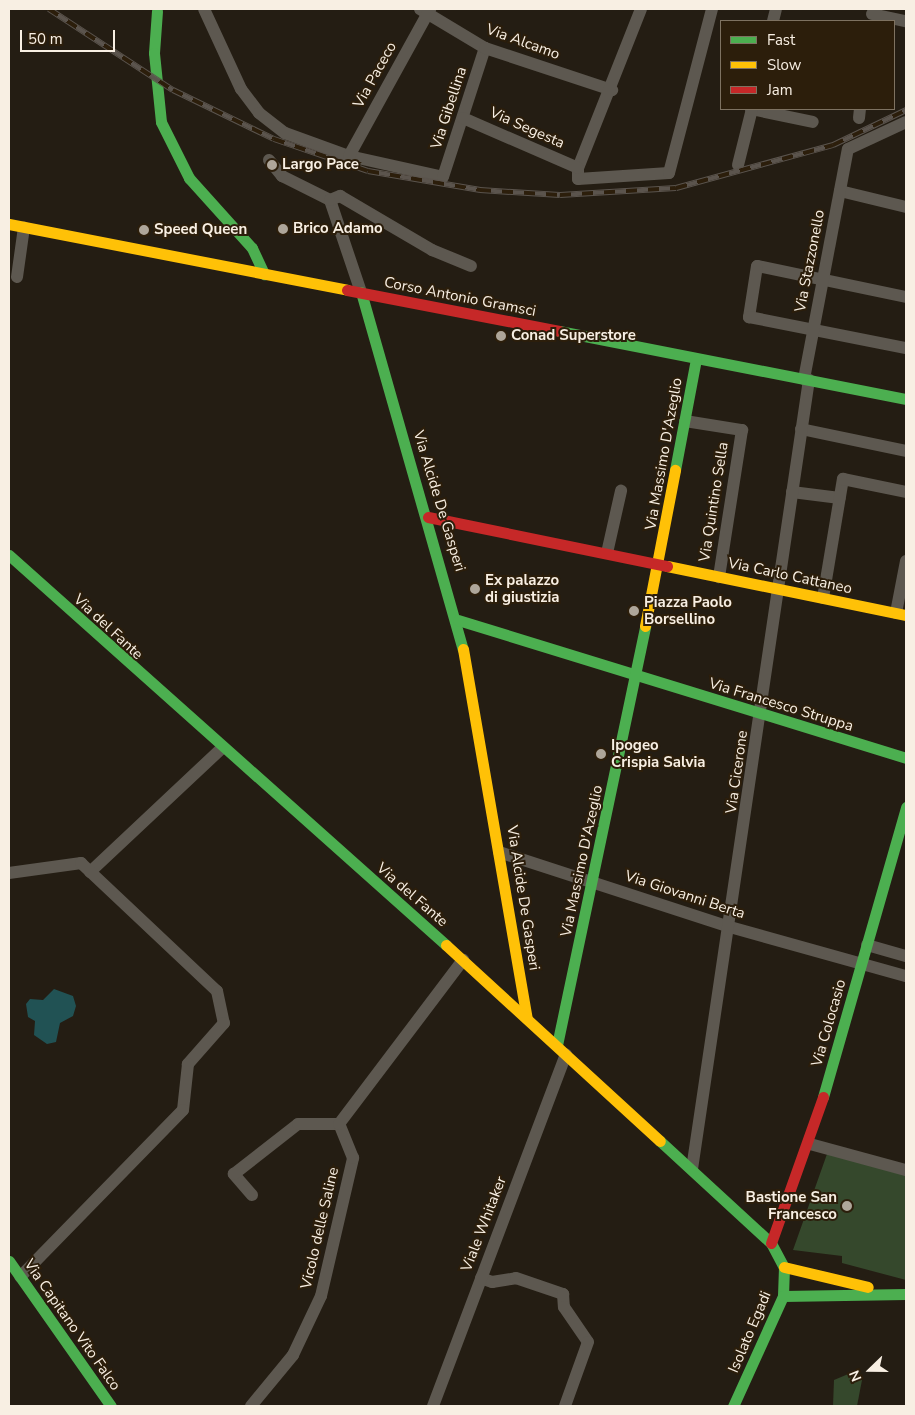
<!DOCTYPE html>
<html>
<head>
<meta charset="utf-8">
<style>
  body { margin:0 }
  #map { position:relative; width:915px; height:1415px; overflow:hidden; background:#241d13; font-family:"Nunito Sans",sans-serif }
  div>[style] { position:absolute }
  .green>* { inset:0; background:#35482c }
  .water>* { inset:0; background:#215254 }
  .street>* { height:12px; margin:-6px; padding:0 6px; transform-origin:6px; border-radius:6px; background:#5d5850 }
  .fast>* { height:11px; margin:-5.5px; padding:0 5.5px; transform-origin:5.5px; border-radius:5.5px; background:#4caf50 }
  .slow>* { height:11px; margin:-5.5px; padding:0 5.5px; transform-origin:5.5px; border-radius:5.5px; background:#ffc107 }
  .jam>* { height:11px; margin:-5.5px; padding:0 5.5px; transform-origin:5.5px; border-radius:5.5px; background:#c62828 }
  .rail>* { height:5.5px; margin-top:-2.75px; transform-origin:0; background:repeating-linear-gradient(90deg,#2c1e0b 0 11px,#5b544d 0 22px); box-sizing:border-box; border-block:1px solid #5b544d }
  .dots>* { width:14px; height:14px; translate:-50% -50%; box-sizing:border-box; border:2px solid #2c1e0b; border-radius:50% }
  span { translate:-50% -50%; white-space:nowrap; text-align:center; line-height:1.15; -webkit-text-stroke:4px #2c1e0b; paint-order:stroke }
  .street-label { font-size:15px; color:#f8efe3 }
  .poi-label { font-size:15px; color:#f8efe3; font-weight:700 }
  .left { translate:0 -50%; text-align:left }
  .right { translate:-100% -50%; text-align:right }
  .frame { position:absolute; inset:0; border:10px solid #f8efe3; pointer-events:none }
  .legend { position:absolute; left:720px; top:20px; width:175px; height:90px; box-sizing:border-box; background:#2c1e0b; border:1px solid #7e7261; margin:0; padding:6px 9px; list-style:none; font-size:15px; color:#f8efe3 }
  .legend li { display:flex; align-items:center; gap:10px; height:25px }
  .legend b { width:25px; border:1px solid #7e7261 }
  .north { position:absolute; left:845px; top:1345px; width:50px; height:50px; -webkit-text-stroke:4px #2c1e0b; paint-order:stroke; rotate:248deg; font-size:14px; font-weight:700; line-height:20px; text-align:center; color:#f8efe3 }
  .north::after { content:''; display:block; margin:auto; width:18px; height:22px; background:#f8efe3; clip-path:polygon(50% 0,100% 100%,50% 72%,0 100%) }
  .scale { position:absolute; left:20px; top:30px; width:95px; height:22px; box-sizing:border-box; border:2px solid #f8efe3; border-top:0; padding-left:6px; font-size:15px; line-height:18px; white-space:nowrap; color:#f8efe3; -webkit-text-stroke:4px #2c1e0b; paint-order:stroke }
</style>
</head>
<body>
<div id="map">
  <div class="green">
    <div style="clip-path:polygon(827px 1154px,906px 1175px,906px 1280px,842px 1263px,842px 1256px,793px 1250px)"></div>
    <div style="clip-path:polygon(853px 1372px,862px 1380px,857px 1406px,833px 1406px,834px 1380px)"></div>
  </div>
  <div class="water">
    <div style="clip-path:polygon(54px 989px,73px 996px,76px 1006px,73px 1016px,60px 1023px,56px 1042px,47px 1044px,34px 1035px,35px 1021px,28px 1017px,26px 1004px,30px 999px,43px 1000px)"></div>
  </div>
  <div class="street">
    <div style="left:204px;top:9px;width:88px;rotate:65.2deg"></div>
    <div style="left:241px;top:89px;width:30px;rotate:53deg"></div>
    <div style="left:259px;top:113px;width:33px;rotate:38deg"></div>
    <div style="left:285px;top:133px;width:68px;rotate:19.8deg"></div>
    <div style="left:349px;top:156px;width:96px;rotate:12.6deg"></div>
    <div style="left:443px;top:177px;width:136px;rotate:-72deg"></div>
    <div style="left:420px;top:9px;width:76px;rotate:31deg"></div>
    <div style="left:485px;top:48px;width:134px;rotate:18.3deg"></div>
    <div style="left:641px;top:9px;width:171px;rotate:111.6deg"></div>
    <div style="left:578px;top:168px;width:11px;rotate:90deg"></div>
    <div style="left:578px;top:179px;width:91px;rotate:-3.8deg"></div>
    <div style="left:669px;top:173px;width:170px;rotate:-75.3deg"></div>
    <div style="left:872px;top:14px;width:35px;rotate:12deg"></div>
    <div style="left:773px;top:21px;width:12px;rotate:-76deg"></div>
    <div style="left:751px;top:109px;width:63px;rotate:11.8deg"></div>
    <div style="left:463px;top:118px;width:125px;rotate:23.5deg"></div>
    <div style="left:859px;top:118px;width:9px;rotate:-84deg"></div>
    <div style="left:349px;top:156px;width:168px;rotate:-61.1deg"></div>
    <div style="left:269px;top:160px;width:21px;rotate:51deg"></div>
    <div style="left:282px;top:176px;width:54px;rotate:26.6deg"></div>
    <div style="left:330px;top:200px;width:97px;rotate:71.4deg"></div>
    <div style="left:738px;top:165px;width:58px;rotate:-76deg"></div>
    <div style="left:840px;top:191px;width:68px;rotate:13.6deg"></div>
    <div style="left:330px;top:200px;width:11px;rotate:-22deg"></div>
    <div style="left:340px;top:196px;width:107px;rotate:30.4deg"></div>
    <div style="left:432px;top:250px;width:42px;rotate:22.3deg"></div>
    <div style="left:17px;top:277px;width:50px;rotate:-82deg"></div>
    <div style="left:906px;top:297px;width:152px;rotate:-168.2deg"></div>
    <div style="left:757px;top:266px;width:52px;rotate:98.9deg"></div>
    <div style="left:749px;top:317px;width:160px;rotate:11.2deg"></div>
    <div style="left:804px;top:379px;width:234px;rotate:-79.2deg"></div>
    <div style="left:848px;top:149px;width:64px;rotate:-25deg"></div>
    <div style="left:685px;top:421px;width:58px;rotate:9deg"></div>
    <div style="left:742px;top:430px;width:149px;rotate:98.9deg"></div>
    <div style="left:801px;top:429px;width:107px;rotate:11.8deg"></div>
    <div style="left:792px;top:492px;width:48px;rotate:7.1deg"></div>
    <div style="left:607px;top:553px;width:64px;rotate:-77.3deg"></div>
    <div style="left:823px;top:598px;width:121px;rotate:-80.5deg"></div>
    <div style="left:843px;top:479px;width:64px;rotate:11.7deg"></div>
    <div style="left:896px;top:613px;width:53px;rotate:-79.1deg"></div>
    <div style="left:499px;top:852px;width:243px;rotate:18deg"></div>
    <div style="left:730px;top:927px;width:183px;rotate:15.6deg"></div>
    <div style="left:90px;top:872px;width:181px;rotate:-43.2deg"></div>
    <div style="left:9px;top:873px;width:73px;rotate:-7.9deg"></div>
    <div style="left:81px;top:863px;width:187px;rotate:43.3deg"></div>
    <div style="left:217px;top:991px;width:33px;rotate:78deg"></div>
    <div style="left:224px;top:1023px;width:55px;rotate:131.3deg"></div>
    <div style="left:188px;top:1064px;width:46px;rotate:96.2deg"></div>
    <div style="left:183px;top:1110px;width:233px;rotate:134.3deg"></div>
    <div style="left:867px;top:945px;width:41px;rotate:15.8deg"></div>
    <div style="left:810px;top:1144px;width:99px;rotate:15.2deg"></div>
    <div style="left:692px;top:1169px;width:798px;rotate:-81.57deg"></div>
    <div style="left:252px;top:1195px;width:28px;rotate:-131deg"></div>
    <div style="left:234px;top:1174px;width:81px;rotate:-38deg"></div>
    <div style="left:298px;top:1124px;width:41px"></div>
    <div style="left:481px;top:1278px;width:12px;rotate:20deg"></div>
    <div style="left:492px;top:1282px;width:24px;rotate:-9deg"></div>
    <div style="left:516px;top:1278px;width:50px;rotate:18.8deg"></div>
    <div style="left:563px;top:1294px;width:13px;rotate:86deg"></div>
    <div style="left:564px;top:1307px;width:42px;rotate:55.6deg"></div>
    <div style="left:588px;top:1342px;width:68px;rotate:109.8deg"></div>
    <div style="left:251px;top:1406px;width:66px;rotate:-50.5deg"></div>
    <div style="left:293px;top:1355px;width:65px;rotate:-64.6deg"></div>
    <div style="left:321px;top:1296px;width:142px;rotate:-76.9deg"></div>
    <div style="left:353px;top:1158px;width:37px;rotate:-112deg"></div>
    <div style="left:339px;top:1124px;width:206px;rotate:-52.9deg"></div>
    <div style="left:433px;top:1406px;width:376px;rotate:-69.3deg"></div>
  </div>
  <div class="fast">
    <div style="left:157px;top:11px;width:42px;rotate:94.1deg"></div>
    <div style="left:154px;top:53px;width:69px;rotate:84.2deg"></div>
    <div style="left:161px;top:122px;width:63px;rotate:63.4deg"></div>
    <div style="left:189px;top:178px;width:94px;rotate:48deg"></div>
    <div style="left:252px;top:248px;width:29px;rotate:65deg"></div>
    <div style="left:361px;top:292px;width:371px;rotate:74.1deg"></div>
    <div style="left:559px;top:331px;width:354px;rotate:11.1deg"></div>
    <div style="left:675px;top:470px;width:113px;rotate:-79.3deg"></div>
    <div style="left:9px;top:555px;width:586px;rotate:41.75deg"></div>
    <div style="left:458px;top:620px;width:469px;rotate:17.1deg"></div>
    <div style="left:557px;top:1045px;width:428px;rotate:-78.1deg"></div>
    <div style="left:823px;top:1097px;width:302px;rotate:-74deg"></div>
    <div style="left:660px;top:1141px;width:151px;rotate:42.6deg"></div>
    <div style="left:771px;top:1243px;width:27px;rotate:62deg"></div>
    <div style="left:784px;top:1267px;width:29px;rotate:92deg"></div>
    <div style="left:783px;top:1296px;width:121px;rotate:114.4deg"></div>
    <div style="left:9px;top:1261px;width:177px;rotate:54.9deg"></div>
    <div style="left:783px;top:1296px;width:123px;rotate:-0.9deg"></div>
  </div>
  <div class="slow">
    <div style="left:9px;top:224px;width:344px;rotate:11deg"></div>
    <div style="left:667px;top:566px;width:244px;rotate:11.6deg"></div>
    <div style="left:645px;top:626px;width:159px;rotate:-79.1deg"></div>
    <div style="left:463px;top:649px;width:375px;rotate:80.2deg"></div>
    <div style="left:446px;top:945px;width:290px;rotate:42.5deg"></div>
    <div style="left:784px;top:1267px;width:86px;rotate:13.4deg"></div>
  </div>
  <div class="jam">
    <div style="left:347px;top:290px;width:216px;rotate:10.9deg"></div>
    <div style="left:428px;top:517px;width:244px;rotate:11.6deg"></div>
    <div style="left:771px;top:1243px;width:155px;rotate:-70.4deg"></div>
  </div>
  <div class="rail">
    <div style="left:49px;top:9px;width:148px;rotate:33.2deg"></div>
    <div style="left:173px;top:90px;width:112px;rotate:25.9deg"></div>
    <div style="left:274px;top:139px;width:99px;rotate:18.8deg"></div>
    <div style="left:368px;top:171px;width:114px;rotate:9.6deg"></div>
    <div style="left:480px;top:190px;width:80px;rotate:3.6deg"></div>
    <div style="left:560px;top:195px;width:116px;rotate:-3.5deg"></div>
    <div style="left:676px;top:188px;width:163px;rotate:-15.3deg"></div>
    <div style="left:833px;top:145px;width:81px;rotate:-25.6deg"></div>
  </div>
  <div class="dots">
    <div style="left:272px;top:165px;background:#aea69a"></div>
    <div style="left:283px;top:229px;background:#aea69a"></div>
    <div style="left:144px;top:230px;background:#aea69a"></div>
    <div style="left:501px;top:336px;background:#aea69a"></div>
    <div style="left:475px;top:589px;background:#aea69a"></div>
    <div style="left:634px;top:611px;background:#aea69a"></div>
    <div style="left:601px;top:754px;background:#aea69a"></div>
    <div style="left:847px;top:1206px;background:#aea69a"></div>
  </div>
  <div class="street-label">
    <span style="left:523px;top:42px;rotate:20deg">Via Alcamo</span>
    <span style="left:375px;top:75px;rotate:-61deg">Via Paceco</span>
    <span style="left:449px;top:108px;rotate:-72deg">Via Gibellina</span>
    <span style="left:527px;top:128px;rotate:24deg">Via Segesta</span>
    <span style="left:810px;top:261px;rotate:-79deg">Via Stazzonello</span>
    <span style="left:460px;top:297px;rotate:11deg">Corso Antonio Gramsci</span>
    <span style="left:664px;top:454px;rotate:-80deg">Via Massimo D'Azeglio</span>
    <span style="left:439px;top:501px;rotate:73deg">Via Alcide De Gasperi</span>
    <span style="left:714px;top:502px;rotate:-81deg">Via Quintino Sella</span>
    <span style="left:790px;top:576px;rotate:12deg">Via Carlo Cattaneo</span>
    <span style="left:108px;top:627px;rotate:43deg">Via del Fante</span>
    <span style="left:781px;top:705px;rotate:17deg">Via Francesco Struppa</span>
    <span style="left:737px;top:772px;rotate:-82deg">Via Cicerone</span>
    <span style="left:582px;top:861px;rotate:-78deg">Via Massimo D'Azeglio</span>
    <span style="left:412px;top:895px;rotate:41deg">Via del Fante</span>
    <span style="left:685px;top:895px;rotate:18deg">Via Giovanni Berta</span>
    <span style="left:523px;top:898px;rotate:81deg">Via Alcide De Gasperi</span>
    <span style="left:829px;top:1023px;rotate:-74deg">Via Colocasio</span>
    <span style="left:484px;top:1224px;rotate:-69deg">Viale Whitaker</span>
    <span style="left:320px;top:1228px;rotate:-77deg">Vicolo delle Saline</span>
    <span style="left:72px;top:1325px;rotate:55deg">Via Capitano Vito Falco</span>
    <span style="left:750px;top:1332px;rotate:-67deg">Isolato Egadi</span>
  </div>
  <div class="poi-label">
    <span class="left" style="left:282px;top:165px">Largo Pace</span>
    <span class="left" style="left:293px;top:229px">Brico Adamo</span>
    <span class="left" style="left:154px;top:230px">Speed Queen</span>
    <span class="left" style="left:511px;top:336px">Conad Superstore</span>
    <span class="left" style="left:485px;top:589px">Ex palazzo<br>di giustizia</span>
    <span class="left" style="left:644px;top:611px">Piazza Paolo<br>Borsellino</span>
    <span class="left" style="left:611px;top:754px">Ipogeo<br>Crispia Salvia</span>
    <span class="right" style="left:837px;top:1206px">Bastione San<br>Francesco</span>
  </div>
  <div class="frame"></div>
  <ul class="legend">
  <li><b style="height:6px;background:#4caf50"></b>Fast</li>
  <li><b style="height:6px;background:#ffc107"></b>Slow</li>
  <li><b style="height:6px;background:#c62828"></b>Jam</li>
  </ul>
  <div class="north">N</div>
  <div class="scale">50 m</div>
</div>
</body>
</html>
